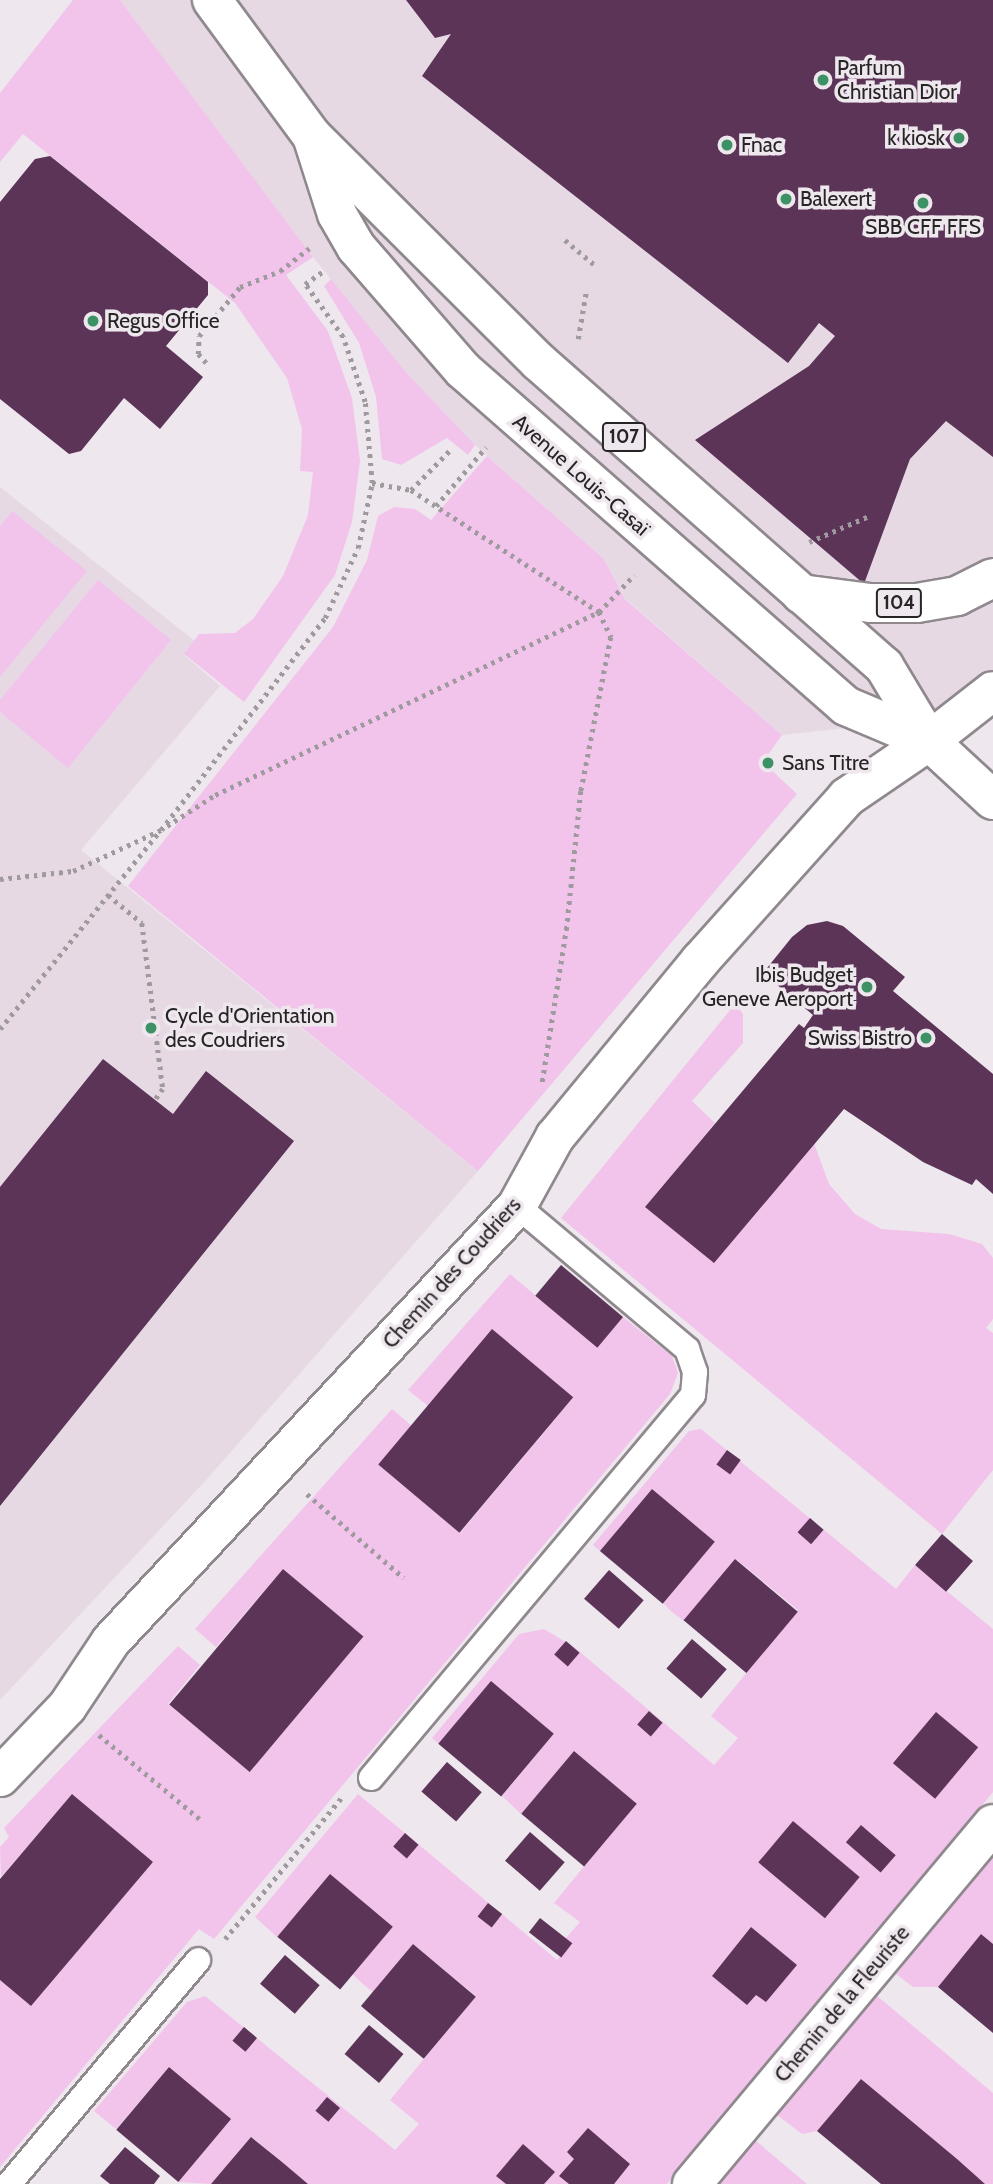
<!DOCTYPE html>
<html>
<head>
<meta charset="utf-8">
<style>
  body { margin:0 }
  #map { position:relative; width:993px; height:2184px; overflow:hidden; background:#eee7ed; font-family:Cabin,sans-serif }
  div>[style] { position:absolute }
  .built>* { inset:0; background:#e6d9e4 }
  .green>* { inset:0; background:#f2c4ec }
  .building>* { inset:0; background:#5b3457; transform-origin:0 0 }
  .path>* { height:4.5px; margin-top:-2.25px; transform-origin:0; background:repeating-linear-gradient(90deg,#9f9a9e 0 3.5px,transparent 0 8.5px) }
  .roads { filter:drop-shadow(2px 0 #8f898e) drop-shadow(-2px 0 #8f898e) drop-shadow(0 2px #8f898e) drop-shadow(0 -2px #8f898e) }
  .lane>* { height:24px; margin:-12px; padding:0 12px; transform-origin:12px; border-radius:12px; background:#fff }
  .street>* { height:38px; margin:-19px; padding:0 19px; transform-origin:19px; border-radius:19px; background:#fff }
  .secondary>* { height:38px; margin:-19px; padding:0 19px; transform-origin:19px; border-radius:19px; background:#fff }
  .primary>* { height:38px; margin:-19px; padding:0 19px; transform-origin:19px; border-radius:19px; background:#fff }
  .dots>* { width:19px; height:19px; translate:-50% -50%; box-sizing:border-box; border:4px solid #eee7ed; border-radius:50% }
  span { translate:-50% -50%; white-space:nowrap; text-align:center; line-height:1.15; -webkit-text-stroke:7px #eee7ed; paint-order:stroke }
  .shield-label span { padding:2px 5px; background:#eee7ed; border:2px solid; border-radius:5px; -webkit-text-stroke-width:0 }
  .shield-label { font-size:19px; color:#262425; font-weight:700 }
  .poi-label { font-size:21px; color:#262425 }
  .left { translate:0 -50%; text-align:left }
  .right { translate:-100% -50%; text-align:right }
  .street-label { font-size:21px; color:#262425 }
</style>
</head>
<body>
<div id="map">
  <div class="built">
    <div style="clip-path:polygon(120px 0,993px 0,993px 712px,782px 735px,625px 598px,604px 559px,475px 445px,405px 371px,313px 257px)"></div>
    <div style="clip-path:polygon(0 487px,195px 641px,184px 655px,220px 686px,81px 850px,478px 1171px,207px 1479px,0 1700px)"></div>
  </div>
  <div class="green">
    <div style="clip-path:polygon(73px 0,120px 0,313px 257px,286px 275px,328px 331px,352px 398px,360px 461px,352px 522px,335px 575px,244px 702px,184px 654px,199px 634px,235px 633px,253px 619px,283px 576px,308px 515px,313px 472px,300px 471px,302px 429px,287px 378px,235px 303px,23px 134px,0 162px,0 93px)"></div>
    <div style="clip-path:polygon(331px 279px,405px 371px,475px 445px,468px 455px,447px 438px,401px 465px,382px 459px,376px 397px,359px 343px,324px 286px)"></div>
    <div style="clip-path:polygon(487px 456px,604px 559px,625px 599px,782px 735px,763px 762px,797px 794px,478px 1171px,128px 886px,333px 627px,367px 560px,378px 516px,394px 507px,415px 509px,431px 520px)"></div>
    <div style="clip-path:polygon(12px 511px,87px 571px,0 677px,0 526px)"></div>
    <div style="clip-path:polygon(98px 580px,171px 640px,68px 768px,0 712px,0 700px)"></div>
    <div style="clip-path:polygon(735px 1004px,743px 1014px,743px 1043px,692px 1101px,715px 1123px,645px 1207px,814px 1143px,829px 1184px,855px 1214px,881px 1229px,949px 1234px,982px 1244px,993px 1258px,993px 1319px,986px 1328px,993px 1333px,993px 1470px,942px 1534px,561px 1218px)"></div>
    <div style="clip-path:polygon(510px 1274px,597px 1347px,623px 1317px,672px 1356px,678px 1373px,670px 1394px,214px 1939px,199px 1929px,0 2167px,0 1980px,31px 2005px,153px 1862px,72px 1794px,1px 1877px,0 1847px,9px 1837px,4px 1828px,178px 1646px,200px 1665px,168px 1704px,250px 1772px,363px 1637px,283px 1569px,216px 1647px,195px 1629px,392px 1409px,412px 1426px,379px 1465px,460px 1533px,573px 1398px,492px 1330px,428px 1406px,408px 1390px)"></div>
    <div style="clip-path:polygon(701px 1429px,896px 1589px,915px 1565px,993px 1629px,993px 1792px,667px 2184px,308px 2184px,252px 2137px,211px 2184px,178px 2182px,230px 2119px,169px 2067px,116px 2129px,94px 2111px,187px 2002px,205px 1996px,395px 2150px,419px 2124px,390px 2100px,476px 1996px,413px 1944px,373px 1992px,363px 1984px,352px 1974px,330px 1875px,277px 1937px,255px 1917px,358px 1794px,557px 1960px,571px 1943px,566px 1938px,580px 1922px,554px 1903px,636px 1803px,574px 1751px,521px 1814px,502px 1796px,554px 1734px,491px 1682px,439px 1744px,432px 1738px,519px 1634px,544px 1629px,574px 1647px,714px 1765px,738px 1738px,711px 1716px,798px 1610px,736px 1559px,684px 1621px,672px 1612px,663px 1603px,714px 1541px,652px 1489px,600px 1551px,593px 1545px,689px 1431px)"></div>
    <div style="clip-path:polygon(993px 1857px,993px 1944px,981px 1934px,938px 1987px,913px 1987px,896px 1974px)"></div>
    <div style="clip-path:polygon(876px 1995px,993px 2093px,993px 2184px,985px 2184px,861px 2079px,817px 2131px,802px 2134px,777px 2115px)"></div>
    <div style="clip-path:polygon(755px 2140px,807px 2184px,719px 2184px)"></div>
  </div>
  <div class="building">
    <div style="clip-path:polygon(406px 0,993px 0,993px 457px,946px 421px,910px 459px,864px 584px,695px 440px,809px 366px,835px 336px,819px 323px,788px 363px,422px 76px,451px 34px,435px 38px)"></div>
    <div style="clip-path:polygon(50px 156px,208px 282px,208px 295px,166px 346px,203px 377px,160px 429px,124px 398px,81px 451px,69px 454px,0 399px,0 202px,35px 159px)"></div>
    <div style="clip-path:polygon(827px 921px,843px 926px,905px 977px,893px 991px,993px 1074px,993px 1194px,976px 1179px,972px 1185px,923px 1162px,844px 1109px,714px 1263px,645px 1207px,799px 1024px,804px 1028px,813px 1015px,763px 973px,792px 937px,807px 925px)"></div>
    <div style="clip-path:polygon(103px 1059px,173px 1114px,206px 1071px,294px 1141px,0 1506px,0 1187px)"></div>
    <div style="left:561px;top:1265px;width:81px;height:40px;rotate:40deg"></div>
    <div style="left:492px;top:1329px;width:106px;height:177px;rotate:40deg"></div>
    <div style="left:727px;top:1450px;width:17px;height:18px;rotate:36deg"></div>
    <div style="left:652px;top:1489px;width:82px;height:81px;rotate:40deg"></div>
    <div style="left:810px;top:1518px;width:18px;height:19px;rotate:41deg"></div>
    <div style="left:942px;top:1534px;width:41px;height:41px;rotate:41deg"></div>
    <div style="left:735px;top:1559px;width:82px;height:80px;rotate:40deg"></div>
    <div style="left:283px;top:1569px;width:105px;height:177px;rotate:40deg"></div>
    <div style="left:609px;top:1570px;width:46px;height:38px;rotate:41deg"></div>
    <div style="left:692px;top:1639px;width:46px;height:39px;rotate:41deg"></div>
    <div style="left:566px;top:1641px;width:18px;height:18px;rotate:41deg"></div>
    <div style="left:491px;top:1681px;width:82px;height:82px;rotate:40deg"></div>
    <div style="left:649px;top:1711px;width:18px;height:18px;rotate:41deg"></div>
    <div style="left:936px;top:1712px;width:55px;height:67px;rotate:40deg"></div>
    <div style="left:574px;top:1751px;width:82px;height:82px;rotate:40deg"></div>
    <div style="left:447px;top:1762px;width:46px;height:39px;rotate:41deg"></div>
    <div style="clip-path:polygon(72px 1794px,153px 1862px,31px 2006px,0 1980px,0 1879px)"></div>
    <div style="left:793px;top:1821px;width:87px;height:54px;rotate:40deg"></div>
    <div style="left:861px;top:1825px;width:46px;height:23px;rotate:41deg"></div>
    <div style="left:530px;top:1832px;width:46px;height:38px;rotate:41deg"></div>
    <div style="left:405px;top:1833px;width:18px;height:18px;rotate:41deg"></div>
    <div style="left:330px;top:1874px;width:82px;height:82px;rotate:40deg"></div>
    <div style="left:488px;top:1903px;width:18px;height:17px;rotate:38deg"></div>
    <div style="left:540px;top:1918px;width:41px;height:18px;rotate:38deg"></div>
    <div style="clip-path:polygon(751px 1927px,797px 1965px,766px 2002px,756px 1995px,747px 2005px,712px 1976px)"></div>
    <div style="clip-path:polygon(981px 1934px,993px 1944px,993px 2033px,938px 1987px)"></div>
    <div style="left:413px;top:1944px;width:82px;height:81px;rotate:40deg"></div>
    <div style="left:285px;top:1955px;width:46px;height:38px;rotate:41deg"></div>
    <div style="left:369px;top:2025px;width:45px;height:38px;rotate:40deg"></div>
    <div style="left:244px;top:2027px;width:17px;height:18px;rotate:40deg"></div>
    <div style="left:169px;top:2067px;width:81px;height:82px;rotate:40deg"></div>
    <div style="clip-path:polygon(861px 2079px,957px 2159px,985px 2184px,881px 2184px,817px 2131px)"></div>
    <div style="left:327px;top:2097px;width:17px;height:18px;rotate:40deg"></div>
    <div style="clip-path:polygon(588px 2128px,630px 2164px,614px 2184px,569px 2184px,559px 2176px,574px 2159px,567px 2152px)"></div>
    <div style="clip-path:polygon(251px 2137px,282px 2162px,308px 2184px,211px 2184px)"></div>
    <div style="clip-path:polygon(523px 2144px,555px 2172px,544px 2184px,506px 2184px,496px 2176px)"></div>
    <div style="clip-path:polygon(125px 2147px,160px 2176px,154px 2184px,110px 2184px,100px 2176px)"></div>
  </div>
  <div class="path">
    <div style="left:565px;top:240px;width:38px;rotate:40deg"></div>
    <div style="left:578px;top:339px;width:48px;rotate:-80.3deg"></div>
    <div style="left:206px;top:363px;width:12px;rotate:-132deg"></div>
    <div style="left:198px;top:354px;width:18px;rotate:-87deg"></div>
    <div style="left:199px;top:336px;width:64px;rotate:-50.1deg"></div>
    <div style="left:240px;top:287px;width:43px;rotate:-21.8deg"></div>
    <div style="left:280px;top:271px;width:37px;rotate:-38deg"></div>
    <div style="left:372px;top:483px;width:40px;rotate:10deg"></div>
    <div style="left:411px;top:490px;width:224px;rotate:33deg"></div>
    <div style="left:599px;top:612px;width:28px;rotate:64deg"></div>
    <div style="left:611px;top:637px;width:157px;rotate:101deg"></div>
    <div style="left:581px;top:791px;width:137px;rotate:95.9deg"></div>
    <div style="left:567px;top:927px;width:160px;rotate:99deg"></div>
    <div style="left:411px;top:490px;width:57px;rotate:-45.7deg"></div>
    <div style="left:436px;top:506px;width:77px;rotate:-49.7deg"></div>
    <div style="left:809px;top:542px;width:65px;rotate:-23.4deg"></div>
    <div style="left:167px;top:826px;width:57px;rotate:-32.9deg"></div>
    <div style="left:215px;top:795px;width:425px;rotate:-25.5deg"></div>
    <div style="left:599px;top:612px;width:51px;rotate:-46.6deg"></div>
    <div style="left:0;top:879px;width:73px;rotate:-6.3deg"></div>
    <div style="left:73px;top:871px;width:97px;rotate:-25deg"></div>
    <div style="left:161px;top:830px;width:268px;rotate:-52.3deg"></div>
    <div style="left:325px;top:618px;width:77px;rotate:-64.8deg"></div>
    <div style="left:358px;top:548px;width:66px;rotate:-77.8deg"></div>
    <div style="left:372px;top:483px;width:81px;rotate:-94.9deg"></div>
    <div style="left:365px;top:402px;width:69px;rotate:-108.7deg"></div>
    <div style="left:343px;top:337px;width:65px;rotate:-125.6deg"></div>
    <div style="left:305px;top:284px;width:21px;rotate:-35deg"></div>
    <div style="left:108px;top:895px;width:44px;rotate:39.5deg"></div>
    <div style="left:142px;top:923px;width:167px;rotate:82.8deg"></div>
    <div style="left:163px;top:1089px;width:14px;rotate:126deg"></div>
    <div style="left:0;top:1029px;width:255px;rotate:-51.1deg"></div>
    <div style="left:307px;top:1494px;width:128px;rotate:40.9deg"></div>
    <div style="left:99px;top:1735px;width:133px;rotate:39.8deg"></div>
    <div style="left:225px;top:1939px;width:184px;rotate:-50.5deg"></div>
  </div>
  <div class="roads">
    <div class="lane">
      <div style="left:371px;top:1778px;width:500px;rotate:-49.95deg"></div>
      <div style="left:693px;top:1395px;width:23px;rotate:-85deg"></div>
      <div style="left:695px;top:1372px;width:24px;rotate:-109deg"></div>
      <div style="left:687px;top:1349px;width:222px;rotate:-139.9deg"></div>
      <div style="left:9px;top:2184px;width:293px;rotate:-49.8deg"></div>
    </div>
    <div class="street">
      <div style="left:692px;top:2184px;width:469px;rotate:-50.1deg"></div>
    </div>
    <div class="secondary">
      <div style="left:0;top:1777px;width:97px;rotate:-46.3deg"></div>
      <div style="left:67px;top:1707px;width:79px;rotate:-56.3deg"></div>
      <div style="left:111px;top:1641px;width:595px;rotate:-46.97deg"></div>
      <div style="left:517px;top:1206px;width:79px;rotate:-61.2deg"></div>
      <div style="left:555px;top:1137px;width:228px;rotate:-50.5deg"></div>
      <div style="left:700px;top:961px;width:220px;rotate:-48.1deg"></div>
      <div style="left:847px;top:797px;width:99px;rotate:-34.3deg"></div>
    </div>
    <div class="primary">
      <div style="left:212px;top:0;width:169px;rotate:53.7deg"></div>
      <div style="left:312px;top:136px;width:320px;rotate:44.9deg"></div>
      <div style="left:539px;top:362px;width:460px;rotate:41.4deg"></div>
      <div style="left:884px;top:666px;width:87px;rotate:59deg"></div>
      <div style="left:929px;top:741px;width:87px;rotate:42.7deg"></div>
      <div style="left:313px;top:139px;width:79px;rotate:72.3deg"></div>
      <div style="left:337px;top:214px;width:38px;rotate:60deg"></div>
      <div style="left:356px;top:247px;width:163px;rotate:49deg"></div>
      <div style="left:463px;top:370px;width:509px;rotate:41.26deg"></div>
      <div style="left:846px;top:706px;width:90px;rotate:22.9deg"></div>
      <div style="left:801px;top:594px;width:70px;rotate:7.4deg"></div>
      <div style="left:870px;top:603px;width:47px"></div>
      <div style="left:917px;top:603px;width:41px;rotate:-9.9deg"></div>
      <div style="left:957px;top:596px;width:40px;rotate:-26.6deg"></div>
      <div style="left:929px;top:741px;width:81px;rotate:-38deg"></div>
    </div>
  </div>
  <div class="dots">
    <div style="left:823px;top:80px;background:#3c9165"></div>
    <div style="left:959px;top:138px;background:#3c9165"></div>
    <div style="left:727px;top:145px;background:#3c9165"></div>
    <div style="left:786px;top:199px;background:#3c9165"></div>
    <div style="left:923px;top:203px;background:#3c9165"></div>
    <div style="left:93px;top:321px;background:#3c9165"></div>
    <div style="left:768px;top:763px;background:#3c9165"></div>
    <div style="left:867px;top:987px;background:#3c9165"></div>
    <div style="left:151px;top:1028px;background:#3c9165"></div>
    <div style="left:926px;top:1038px;background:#3c9165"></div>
  </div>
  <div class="shield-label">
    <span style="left:624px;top:437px">107</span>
    <span style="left:899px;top:603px">104</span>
  </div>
  <div class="poi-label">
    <span class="left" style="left:837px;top:80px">Parfum<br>Christian Dior</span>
    <span class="right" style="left:945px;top:138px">k kiosk</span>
    <span class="left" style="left:741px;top:145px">Fnac</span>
    <span class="left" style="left:800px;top:199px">Balexert</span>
    <span style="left:923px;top:227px">SBB CFF FFS</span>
    <span class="left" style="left:107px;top:321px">Regus Office</span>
    <span class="left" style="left:782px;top:763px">Sans Titre</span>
    <span class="right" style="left:853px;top:987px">Ibis Budget<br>Geneve Aeroport</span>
    <span class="left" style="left:165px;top:1028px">Cycle d'Orientation<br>des Coudriers</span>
    <span class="right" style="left:912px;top:1038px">Swiss Bistro</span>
  </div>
  <div class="street-label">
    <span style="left:581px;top:475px;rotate:41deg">Avenue Louis-Casaï</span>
    <span style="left:452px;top:1273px;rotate:-48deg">Chemin des Coudriers</span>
    <span style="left:842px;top:2004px;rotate:-50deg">Chemin de la Fleuriste</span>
  </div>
</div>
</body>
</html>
